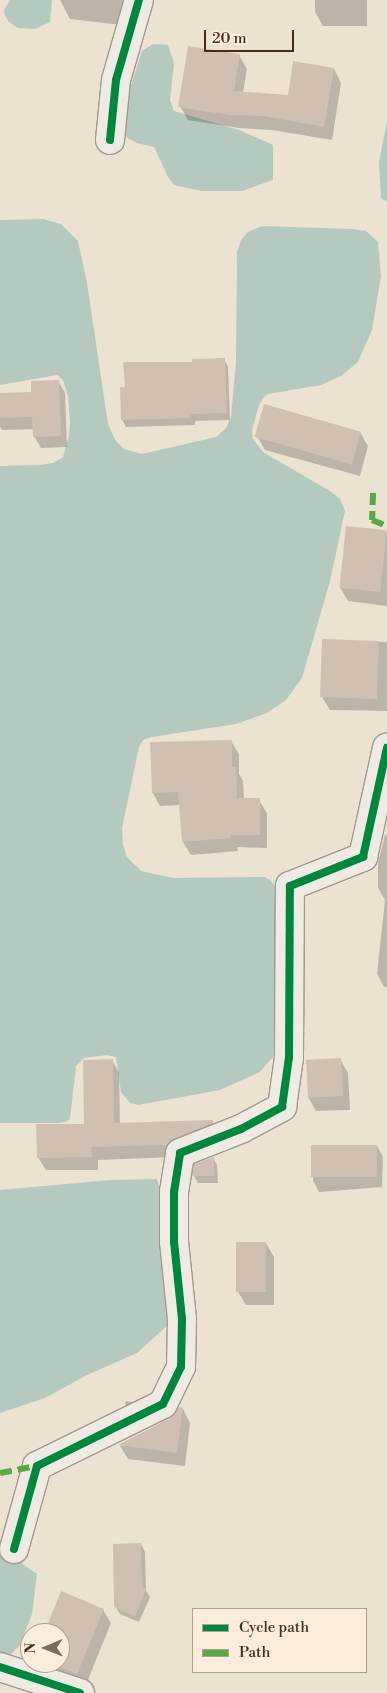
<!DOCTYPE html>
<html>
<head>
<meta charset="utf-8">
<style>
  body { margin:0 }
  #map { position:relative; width:387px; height:1693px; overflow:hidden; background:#ece2d2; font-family:"Libre Bodoni",serif }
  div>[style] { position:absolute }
  .water>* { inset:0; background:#b5c9bf }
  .shadow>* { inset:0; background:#0003 }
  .building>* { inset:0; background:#d0c0b3; transform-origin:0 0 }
  .roads { filter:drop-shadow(1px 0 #a2988e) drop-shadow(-1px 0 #a2988e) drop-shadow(0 1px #a2988e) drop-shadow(0 -1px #a2988e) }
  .street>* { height:28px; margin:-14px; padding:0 14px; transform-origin:14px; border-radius:14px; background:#efeae2 }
  .quiet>* { height:6px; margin-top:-3px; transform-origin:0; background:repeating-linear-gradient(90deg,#56ab43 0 12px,transparent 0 18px) }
  .cycleway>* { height:8px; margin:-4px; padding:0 4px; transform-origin:4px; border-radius:4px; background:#00873e }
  span { translate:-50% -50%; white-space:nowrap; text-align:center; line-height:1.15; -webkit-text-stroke:4px #faeddb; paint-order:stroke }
  .legend { position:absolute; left:192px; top:1608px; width:175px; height:65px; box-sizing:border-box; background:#faeddb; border:1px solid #b29f90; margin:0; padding:6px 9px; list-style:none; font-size:15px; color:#452b20 }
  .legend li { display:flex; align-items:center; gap:10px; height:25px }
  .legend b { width:25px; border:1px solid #b29f90 }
  .north { position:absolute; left:20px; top:1623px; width:50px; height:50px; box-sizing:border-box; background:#faeddb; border:1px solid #b29f90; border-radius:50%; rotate:269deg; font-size:14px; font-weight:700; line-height:20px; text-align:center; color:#452b20 }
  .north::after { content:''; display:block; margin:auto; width:18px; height:22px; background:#7f6b5e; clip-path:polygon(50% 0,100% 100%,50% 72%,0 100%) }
  .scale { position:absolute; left:204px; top:30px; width:90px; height:22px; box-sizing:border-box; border:2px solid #452b20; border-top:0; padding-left:6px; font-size:15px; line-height:18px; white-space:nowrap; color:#452b20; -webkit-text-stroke:4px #faeddb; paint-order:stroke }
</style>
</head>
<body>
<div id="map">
  <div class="water">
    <div style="clip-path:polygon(10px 0,52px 0,50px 22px,35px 29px,18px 28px,9px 22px,5px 16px,4px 10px)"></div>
    <div style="clip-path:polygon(153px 44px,168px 45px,174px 63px,170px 100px,174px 111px,239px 130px,273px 145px,273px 180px,242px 191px,201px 191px,174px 185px,168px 177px,154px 147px,137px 143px,121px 134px,126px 101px,142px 51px)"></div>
    <div style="clip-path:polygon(387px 121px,387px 202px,381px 198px,379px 162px)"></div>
    <div style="clip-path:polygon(43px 219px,61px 224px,78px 241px,87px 283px,108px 424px,115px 440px,124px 449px,142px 454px,216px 437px,226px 428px,231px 417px,236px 361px,237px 252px,241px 240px,248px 232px,262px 226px,352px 229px,366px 231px,378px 242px,381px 276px,372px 330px,358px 362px,341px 376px,321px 385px,268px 394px,263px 398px,259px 405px,252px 430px,253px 439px,263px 452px,330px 491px,340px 499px,345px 511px,330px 581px,302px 678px,286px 700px,267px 713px,236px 724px,152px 737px,143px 740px,139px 747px,122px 828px,123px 845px,127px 857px,141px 871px,173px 878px,265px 877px,271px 881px,277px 889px,278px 1051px,260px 1072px,220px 1090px,138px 1105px,130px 1103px,121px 1092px,116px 1057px,107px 1055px,84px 1058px,76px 1066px,70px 1119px,66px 1122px,56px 1123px,0 1123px,0 466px,40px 465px,53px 463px,63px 457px,69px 436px,70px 421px,68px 396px,63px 380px,57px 375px,0 385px,0 220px)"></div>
    <div style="clip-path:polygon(157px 1179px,165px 1211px,169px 1324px,137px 1353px,87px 1375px,45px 1398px,0 1413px,0 1190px,110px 1180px)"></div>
    <div style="clip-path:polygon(4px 1551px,37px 1574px,32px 1614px,20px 1645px,9px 1656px,0 1653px,0 1553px)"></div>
  </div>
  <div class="shadow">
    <div style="clip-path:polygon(60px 0,139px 0,130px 26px,70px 19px)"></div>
    <div style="clip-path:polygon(315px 0,367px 0,367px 26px,323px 26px,315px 12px)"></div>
    <div style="clip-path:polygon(239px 55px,247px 69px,243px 93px,289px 96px,334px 69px,341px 83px,332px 140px,272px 130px,239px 128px,188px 120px,180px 106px)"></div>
    <div style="clip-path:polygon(224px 359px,228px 367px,230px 420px,195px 421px,195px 425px,126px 427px,122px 419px,194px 364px)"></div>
    <div style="clip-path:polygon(58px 381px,65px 393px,67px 447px,41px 448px,34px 436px,34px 429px,2px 430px,0 426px,0 394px,33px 393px)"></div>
    <div style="clip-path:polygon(360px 432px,368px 446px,360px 476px,265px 450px,257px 436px)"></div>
    <div style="clip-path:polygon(387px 532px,387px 606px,348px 601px,340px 587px)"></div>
    <div style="clip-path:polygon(323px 641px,387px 642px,387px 711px,330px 710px,322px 697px)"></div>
    <div style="clip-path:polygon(231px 741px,239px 754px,239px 774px,243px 781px,244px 800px,259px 800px,267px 813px,267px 848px,237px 847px,238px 851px,191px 855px,183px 842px,180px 805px,160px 806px,153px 793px)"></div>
    <div style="clip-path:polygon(385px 835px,387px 835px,387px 987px,384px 987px,377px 974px,385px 900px,378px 888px,378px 863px)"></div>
    <div style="clip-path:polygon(340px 1059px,348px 1073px,350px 1110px,316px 1111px,308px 1097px)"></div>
    <div style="clip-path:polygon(112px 1060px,119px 1073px,120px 1124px,212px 1121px,220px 1134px,175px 1157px,98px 1160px,98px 1170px,46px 1170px,38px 1157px,85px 1125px)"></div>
    <div style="clip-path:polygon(377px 1146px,383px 1157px,382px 1187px,319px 1192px,313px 1181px,313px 1152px)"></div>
    <div style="clip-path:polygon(213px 1158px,217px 1165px,218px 1183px,198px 1183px,194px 1176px)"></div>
    <div style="clip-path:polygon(266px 1243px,274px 1257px,274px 1305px,246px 1305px,238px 1292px)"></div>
    <div style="clip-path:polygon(126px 1401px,133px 1402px,141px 1415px,133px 1419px,125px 1406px)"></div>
    <div style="clip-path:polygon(183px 1409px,190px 1423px,185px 1466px,128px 1459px,120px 1446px,171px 1419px)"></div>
    <div style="clip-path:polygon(141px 1544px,145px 1552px,146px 1591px,150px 1597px,139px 1622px,120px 1614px,116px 1607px)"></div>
    <div style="clip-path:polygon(103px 1610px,111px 1623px,85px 1687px,44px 1670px,40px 1663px,60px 1663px,60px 1633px,45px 1633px)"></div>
  </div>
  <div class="building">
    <div style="clip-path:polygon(188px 46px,240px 54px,234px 91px,288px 95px,293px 61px,334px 68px,324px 127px,263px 116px,230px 115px,178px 107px)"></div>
    <div style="clip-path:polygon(225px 358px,227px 413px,191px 414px,191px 418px,121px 420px,120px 387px,125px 387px,123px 362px,192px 362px,192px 359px)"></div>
    <div style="clip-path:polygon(59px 380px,61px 436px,33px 437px,32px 417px,0 418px,0 393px,31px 392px,31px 381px)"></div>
    <div style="left:264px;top:404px;width:101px;height:34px;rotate:16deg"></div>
    <div style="left:346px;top:526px;width:41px;height:62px;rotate:6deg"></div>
    <div style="left:322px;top:639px;width:57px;height:58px;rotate:2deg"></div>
    <div style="clip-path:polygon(232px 740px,232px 767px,236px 767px,237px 798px,260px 798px,260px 835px,231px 835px,231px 838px,182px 842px,178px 792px,152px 793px,150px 742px)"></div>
    <div style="left:341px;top:1058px;width:38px;height:35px;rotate:87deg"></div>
    <div style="clip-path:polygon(113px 1059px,114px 1123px,213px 1120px,213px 1123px,174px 1138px,167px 1145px,91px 1147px,92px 1157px,37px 1158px,36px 1124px,84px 1124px,83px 1060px)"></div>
    <div style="left:377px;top:1145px;width:32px;height:66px;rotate:90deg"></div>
    <div style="clip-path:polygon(214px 1157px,214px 1176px,192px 1176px,194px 1164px)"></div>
    <div style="left:236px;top:1242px;width:30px;height:50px"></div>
    <div style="clip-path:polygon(179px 1407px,183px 1408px,177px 1453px,118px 1445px,170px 1418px)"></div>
    <div style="clip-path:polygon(141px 1543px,142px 1587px,146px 1589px,135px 1616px,114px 1607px,113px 1544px)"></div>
    <div style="clip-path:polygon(61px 1591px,104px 1609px,77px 1674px,51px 1663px,60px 1663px,60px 1633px,44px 1633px)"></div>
  </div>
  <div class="roads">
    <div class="street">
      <div style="left:110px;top:140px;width:60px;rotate:-84.3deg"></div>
      <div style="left:116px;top:80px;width:83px;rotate:-74deg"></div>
      <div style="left:14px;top:1549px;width:86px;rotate:-74.5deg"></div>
      <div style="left:37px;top:1466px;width:140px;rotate:-26.2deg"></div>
      <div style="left:163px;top:1404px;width:41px;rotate:-64.1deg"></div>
      <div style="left:181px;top:1367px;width:48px;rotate:-88.8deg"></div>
      <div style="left:182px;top:1319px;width:78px;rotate:-95.9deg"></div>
      <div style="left:174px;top:1241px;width:49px;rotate:-90deg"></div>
      <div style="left:174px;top:1192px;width:39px;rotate:-81deg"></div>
      <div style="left:180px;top:1153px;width:66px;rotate:-21.5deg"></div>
      <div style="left:241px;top:1129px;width:47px;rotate:-28.2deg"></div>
      <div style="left:282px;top:1107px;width:50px;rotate:-82deg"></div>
      <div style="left:289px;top:1057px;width:171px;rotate:-89.7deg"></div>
      <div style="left:290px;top:886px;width:79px;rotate:-21.7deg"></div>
      <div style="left:363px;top:857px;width:112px;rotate:-77.6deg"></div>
      <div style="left:0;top:1667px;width:84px;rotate:18deg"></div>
    </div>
  </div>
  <div class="quiet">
    <div style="left:373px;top:493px;width:27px;rotate:92deg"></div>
    <div style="left:372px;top:520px;width:16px;rotate:22deg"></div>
    <div style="left:0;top:1473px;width:38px;rotate:-11deg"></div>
  </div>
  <div class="cycleway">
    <div style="left:110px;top:140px;width:60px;rotate:-84.3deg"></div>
    <div style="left:116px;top:80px;width:83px;rotate:-74deg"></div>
    <div style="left:14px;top:1549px;width:86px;rotate:-74.5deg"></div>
    <div style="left:37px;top:1466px;width:140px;rotate:-26.2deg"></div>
    <div style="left:163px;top:1404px;width:41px;rotate:-64.1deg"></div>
    <div style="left:181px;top:1367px;width:48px;rotate:-88.8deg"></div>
    <div style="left:182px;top:1319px;width:78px;rotate:-95.9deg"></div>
    <div style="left:174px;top:1241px;width:49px;rotate:-90deg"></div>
    <div style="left:174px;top:1192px;width:39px;rotate:-81deg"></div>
    <div style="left:180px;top:1153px;width:66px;rotate:-21.5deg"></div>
    <div style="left:241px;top:1129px;width:47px;rotate:-28.2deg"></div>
    <div style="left:282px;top:1107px;width:50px;rotate:-82deg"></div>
    <div style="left:289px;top:1057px;width:171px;rotate:-89.7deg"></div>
    <div style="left:290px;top:886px;width:79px;rotate:-21.7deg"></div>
    <div style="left:363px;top:857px;width:112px;rotate:-77.6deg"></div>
    <div style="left:0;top:1667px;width:84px;rotate:18deg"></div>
  </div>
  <ul class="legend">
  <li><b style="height:6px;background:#00873e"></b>Cycle path</li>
  <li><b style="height:6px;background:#56ab43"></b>Path</li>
  </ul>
  <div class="north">N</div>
  <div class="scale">20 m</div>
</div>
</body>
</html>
